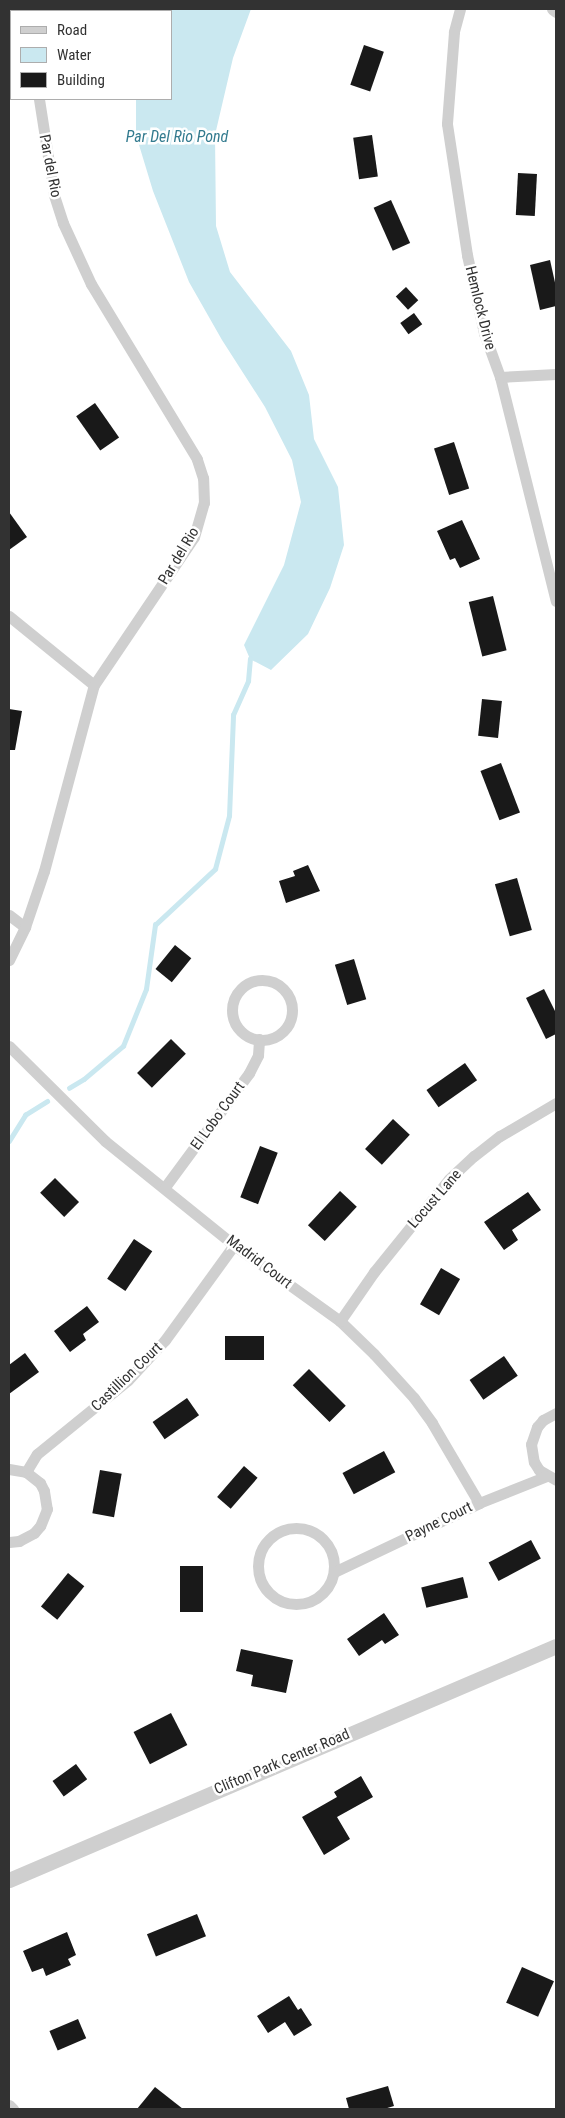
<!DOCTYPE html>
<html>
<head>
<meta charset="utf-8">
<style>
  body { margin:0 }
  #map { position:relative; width:565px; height:2118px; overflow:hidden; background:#fff; font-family:"Roboto Condensed",sans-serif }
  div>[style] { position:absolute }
  .water>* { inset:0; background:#cae8f0 }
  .stream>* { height:4.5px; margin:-2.25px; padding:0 2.25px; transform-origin:2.25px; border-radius:2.25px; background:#cae8f0 }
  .building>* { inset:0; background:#191919; transform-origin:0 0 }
  .minor>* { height:11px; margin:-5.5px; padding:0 5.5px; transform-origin:5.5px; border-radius:5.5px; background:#cfcfcf }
  .minor>.ring { margin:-5.5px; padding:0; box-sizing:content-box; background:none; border:11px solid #cfcfcf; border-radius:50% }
  .tertiary>* { height:15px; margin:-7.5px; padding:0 7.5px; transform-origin:7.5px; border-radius:7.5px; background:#cfcfcf }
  span { translate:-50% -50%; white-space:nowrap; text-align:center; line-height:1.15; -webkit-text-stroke:5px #fff; paint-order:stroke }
  .street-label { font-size:15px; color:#323232 }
  .water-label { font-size:16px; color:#337b8f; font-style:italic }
  .frame { position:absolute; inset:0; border:10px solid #323232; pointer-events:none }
  .legend { position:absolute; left:10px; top:10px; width:162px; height:90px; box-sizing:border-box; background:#fff; border:1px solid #adadad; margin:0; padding:6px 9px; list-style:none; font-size:15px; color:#323232 }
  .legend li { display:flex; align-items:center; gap:10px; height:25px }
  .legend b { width:25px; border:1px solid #adadad }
</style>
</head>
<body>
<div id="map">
  <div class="water">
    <div style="clip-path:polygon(164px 9px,251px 9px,233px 58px,215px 135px,216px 226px,230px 272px,291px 351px,309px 395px,314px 439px,338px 487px,344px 545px,330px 588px,308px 634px,271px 670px,250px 659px,244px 645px,284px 565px,301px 502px,292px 460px,265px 407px,222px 340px,189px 282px,153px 191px,136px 135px,136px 99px,171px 99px,171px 11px,163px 11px)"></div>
  </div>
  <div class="stream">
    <div style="left:69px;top:1088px;width:17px;rotate:-31deg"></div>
    <div style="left:84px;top:1079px;width:51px;rotate:-40.2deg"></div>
    <div style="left:123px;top:1046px;width:61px;rotate:-68deg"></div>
    <div style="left:146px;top:989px;width:65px;rotate:-82deg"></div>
    <div style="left:155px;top:925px;width:82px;rotate:-43deg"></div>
    <div style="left:215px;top:869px;width:55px;rotate:-75.2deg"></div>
    <div style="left:229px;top:816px;width:101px;rotate:-87.7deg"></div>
    <div style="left:233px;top:715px;width:37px;rotate:-66deg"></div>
    <div style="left:248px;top:681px;width:22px;rotate:-85deg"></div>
    <div style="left:9px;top:1141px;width:31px;rotate:-58deg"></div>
    <div style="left:25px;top:1115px;width:26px;rotate:-32deg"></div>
  </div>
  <div class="building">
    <div style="left:364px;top:45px;width:21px;height:42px;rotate:19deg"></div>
    <div style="left:372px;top:135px;width:42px;height:19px;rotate:82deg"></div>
    <div style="left:518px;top:173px;width:19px;height:42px;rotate:3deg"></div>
    <div style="left:391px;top:200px;width:47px;height:19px;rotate:66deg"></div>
    <div style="clip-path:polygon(550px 260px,556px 287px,556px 306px,540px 310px,530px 265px)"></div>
    <div style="left:406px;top:287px;width:18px;height:14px;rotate:47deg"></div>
    <div style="left:414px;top:313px;width:14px;height:17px;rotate:54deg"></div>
    <div style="left:95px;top:403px;width:42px;height:23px;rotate:55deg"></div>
    <div style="left:454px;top:442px;width:49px;height:21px;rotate:72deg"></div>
    <div style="clip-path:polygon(9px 512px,27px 537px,9px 550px)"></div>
    <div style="clip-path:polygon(462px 520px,480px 559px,460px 568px,455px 558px,450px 560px,437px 531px)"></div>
    <div style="left:493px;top:596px;width:56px;height:25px;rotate:76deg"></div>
    <div style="left:482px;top:699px;width:20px;height:37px;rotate:6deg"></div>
    <div style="clip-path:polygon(9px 709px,22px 711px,15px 750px,9px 750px)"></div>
    <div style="left:501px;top:763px;width:53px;height:22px;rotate:69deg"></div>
    <div style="clip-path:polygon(308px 865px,320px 891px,286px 903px,279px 881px,295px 876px,293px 871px)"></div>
    <div style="left:517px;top:878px;width:54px;height:23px;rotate:74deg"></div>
    <div style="left:175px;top:945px;width:21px;height:31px;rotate:39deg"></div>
    <div style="left:354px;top:959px;width:42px;height:20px;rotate:73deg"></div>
    <div style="clip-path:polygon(544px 989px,556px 1013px,556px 1034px,546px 1039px,526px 998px)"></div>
    <div style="left:171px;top:1039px;width:21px;height:48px;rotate:45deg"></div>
    <div style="left:465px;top:1063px;width:21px;height:47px;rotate:55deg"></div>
    <div style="left:393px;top:1119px;width:23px;height:41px;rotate:43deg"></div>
    <div style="left:260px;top:1146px;width:19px;height:55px;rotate:21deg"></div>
    <div style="left:55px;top:1178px;width:34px;height:21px;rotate:45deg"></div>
    <div style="left:340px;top:1191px;width:23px;height:47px;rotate:43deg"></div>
    <div style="clip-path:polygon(528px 1192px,541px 1210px,512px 1230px,518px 1240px,504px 1250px,484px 1222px)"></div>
    <div style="left:134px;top:1239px;width:22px;height:48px;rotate:34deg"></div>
    <div style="left:441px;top:1268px;width:22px;height:42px;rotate:30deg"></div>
    <div style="clip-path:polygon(87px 1306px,99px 1322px,83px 1334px,86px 1340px,70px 1352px,54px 1331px)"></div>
    <div style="left:225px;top:1336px;width:39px;height:24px"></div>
    <div style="clip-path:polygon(25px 1353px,39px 1372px,9px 1394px,9px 1365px)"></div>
    <div style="left:504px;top:1356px;width:24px;height:42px;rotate:55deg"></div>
    <div style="left:309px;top:1369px;width:52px;height:23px;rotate:45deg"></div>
    <div style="left:187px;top:1398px;width:21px;height:42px;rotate:55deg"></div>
    <div style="left:384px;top:1451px;width:24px;height:47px;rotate:62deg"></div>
    <div style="left:244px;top:1466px;width:18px;height:41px;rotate:41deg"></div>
    <div style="left:100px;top:1470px;width:22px;height:44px;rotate:10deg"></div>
    <div style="left:531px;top:1540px;width:21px;height:48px;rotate:62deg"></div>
    <div style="left:180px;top:1566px;width:23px;height:46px"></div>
    <div style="left:68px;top:1573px;width:21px;height:43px;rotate:39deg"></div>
    <div style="left:463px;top:1577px;width:21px;height:43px;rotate:76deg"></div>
    <div style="clip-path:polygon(384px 1613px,399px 1635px,385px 1644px,382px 1640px,359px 1656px,347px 1639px)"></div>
    <div style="clip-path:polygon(241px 1649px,293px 1660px,286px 1693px,251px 1686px,253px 1675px,236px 1671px)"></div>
    <div style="left:171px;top:1713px;width:36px;height:42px;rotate:63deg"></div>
    <div style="left:76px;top:1764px;width:19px;height:29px;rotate:54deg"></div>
    <div style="clip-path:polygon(361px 1776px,373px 1797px,337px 1817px,350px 1839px,324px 1855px,302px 1817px,337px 1797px,334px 1792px)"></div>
    <div style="left:197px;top:1914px;width:24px;height:54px;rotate:68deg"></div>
    <div style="clip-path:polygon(67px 1932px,76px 1955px,68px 1959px,71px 1965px,46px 1976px,43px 1968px,32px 1972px,23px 1951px)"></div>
    <div style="left:522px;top:1967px;width:35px;height:39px;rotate:24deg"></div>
    <div style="clip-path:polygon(289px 1996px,298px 2010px,301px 2008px,312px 2025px,294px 2036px,285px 2022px,268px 2033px,257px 2016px)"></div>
    <div style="left:78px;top:2019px;width:21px;height:31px;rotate:67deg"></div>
    <div style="clip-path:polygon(388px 2086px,394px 2106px,384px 2109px,349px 2109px,346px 2098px)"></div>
    <div style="clip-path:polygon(155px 2087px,183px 2109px,137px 2109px)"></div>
  </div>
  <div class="minor">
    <div style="left:17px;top:9px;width:3px;rotate:45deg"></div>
    <div style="left:460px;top:9px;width:24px;rotate:105deg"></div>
    <div style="left:454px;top:32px;width:92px;rotate:94.4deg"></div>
    <div style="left:447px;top:124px;width:133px;rotate:81.3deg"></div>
    <div style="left:467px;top:255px;width:80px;rotate:77.7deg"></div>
    <div style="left:484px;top:333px;width:47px;rotate:70deg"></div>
    <div style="left:500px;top:377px;width:231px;rotate:76deg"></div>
    <div style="left:552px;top:9px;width:5px;rotate:37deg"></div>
    <div style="left:500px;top:377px;width:56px;rotate:-3.1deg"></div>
    <div style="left:9px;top:616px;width:109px;rotate:39.1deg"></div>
    <div style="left:9px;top:915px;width:20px;rotate:37deg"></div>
    <div style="left:9px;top:960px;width:37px;rotate:-64deg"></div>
    <div style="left:25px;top:927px;width:59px;rotate:-71.3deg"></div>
    <div style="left:44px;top:871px;width:193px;rotate:-75deg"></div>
    <div style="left:94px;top:685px;width:179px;rotate:-56deg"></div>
    <div style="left:194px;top:537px;width:35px;rotate:-74deg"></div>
    <div style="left:204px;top:503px;width:25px;rotate:-92deg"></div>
    <div style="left:203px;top:478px;width:20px;rotate:-108deg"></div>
    <div style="left:197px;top:459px;width:205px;rotate:-121.2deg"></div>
    <div style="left:91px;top:284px;width:67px;rotate:-114.7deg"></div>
    <div style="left:63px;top:223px;width:29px;rotate:-108deg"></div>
    <div style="left:54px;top:195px;width:97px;rotate:-98.9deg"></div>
    <div class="ring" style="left:232px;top:980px;width:49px;height:49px"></div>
    <div style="left:9px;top:1046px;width:135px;rotate:44.7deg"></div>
    <div style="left:105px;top:1141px;width:166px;rotate:38.9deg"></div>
    <div style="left:234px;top:1245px;width:130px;rotate:35.6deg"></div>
    <div style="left:340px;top:1321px;width:47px;rotate:44.1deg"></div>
    <div style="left:374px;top:1354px;width:59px;rotate:47.7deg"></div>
    <div style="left:414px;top:1398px;width:31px;rotate:54deg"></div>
    <div style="left:432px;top:1423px;width:93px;rotate:59.6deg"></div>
    <div style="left:165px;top:1187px;width:142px;rotate:-53.6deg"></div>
    <div style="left:249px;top:1073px;width:20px;rotate:-63deg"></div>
    <div style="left:258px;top:1055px;width:16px;rotate:-86deg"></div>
    <div style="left:340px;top:1321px;width:60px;rotate:-55.2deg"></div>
    <div style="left:374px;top:1272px;width:119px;rotate:-51.1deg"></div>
    <div style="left:449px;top:1179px;width:34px;rotate:-43deg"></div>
    <div style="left:474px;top:1156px;width:33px;rotate:-38deg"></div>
    <div style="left:500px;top:1136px;width:65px;rotate:-30.5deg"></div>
    <div style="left:556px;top:1413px;width:15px;rotate:152deg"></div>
    <div style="left:543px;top:1420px;width:9px;rotate:131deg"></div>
    <div style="left:537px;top:1427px;width:18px;rotate:109deg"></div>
    <div style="left:531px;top:1444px;width:18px;rotate:81deg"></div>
    <div style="left:534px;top:1462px;width:9px;rotate:58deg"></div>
    <div style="left:539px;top:1470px;width:20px;rotate:30deg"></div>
    <div style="left:9px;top:1469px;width:17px;rotate:10deg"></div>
    <div style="left:26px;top:1472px;width:18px;rotate:38deg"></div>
    <div style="left:40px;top:1483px;width:9px;rotate:63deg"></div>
    <div style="left:44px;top:1491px;width:18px;rotate:81deg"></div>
    <div style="left:47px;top:1509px;width:18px;rotate:112deg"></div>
    <div style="left:40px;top:1526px;width:9px;rotate:131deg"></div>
    <div style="left:34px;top:1533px;width:17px;rotate:152deg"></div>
    <div style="left:19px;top:1541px;width:10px;rotate:174deg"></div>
    <div style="left:26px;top:1472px;width:21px;rotate:-59deg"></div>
    <div style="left:37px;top:1454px;width:117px;rotate:-39.1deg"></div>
    <div style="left:128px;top:1380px;width:54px;rotate:-47.2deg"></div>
    <div style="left:165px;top:1340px;width:117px;rotate:-54deg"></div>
    <div class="ring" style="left:258px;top:1528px;width:65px;height:65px"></div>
    <div style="left:334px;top:1572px;width:161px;rotate:-25.4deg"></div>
    <div style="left:479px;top:1503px;width:73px;rotate:-21.7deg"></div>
    <div style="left:9px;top:2105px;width:6px;rotate:45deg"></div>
  </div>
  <div class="tertiary">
    <div style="left:9px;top:1880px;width:595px;rotate:-23.16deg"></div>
  </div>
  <div class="street-label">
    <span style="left:50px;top:166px;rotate:79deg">Par del Rio</span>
    <span style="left:480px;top:308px;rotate:76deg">Hemlock Drive</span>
    <span style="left:179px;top:556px;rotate:-59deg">Par del Rio</span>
    <span style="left:218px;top:1116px;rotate:-54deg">El Lobo Court</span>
    <span style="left:435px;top:1199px;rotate:-49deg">Locust Lane</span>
    <span style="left:259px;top:1262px;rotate:37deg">Madrid Court</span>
    <span style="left:127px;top:1377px;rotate:-44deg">Castillion Court</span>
    <span style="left:439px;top:1522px;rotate:-26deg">Payne Court</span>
    <span style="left:282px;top:1762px;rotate:-23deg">Clifton Park Center Road</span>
  </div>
  <div class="water-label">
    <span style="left:177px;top:137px">Par Del Rio Pond</span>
  </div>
  <div class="frame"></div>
  <ul class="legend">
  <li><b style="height:6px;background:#cfcfcf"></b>Road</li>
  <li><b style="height:14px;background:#cae8f0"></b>Water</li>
  <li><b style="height:14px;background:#191919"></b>Building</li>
  </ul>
</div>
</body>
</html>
